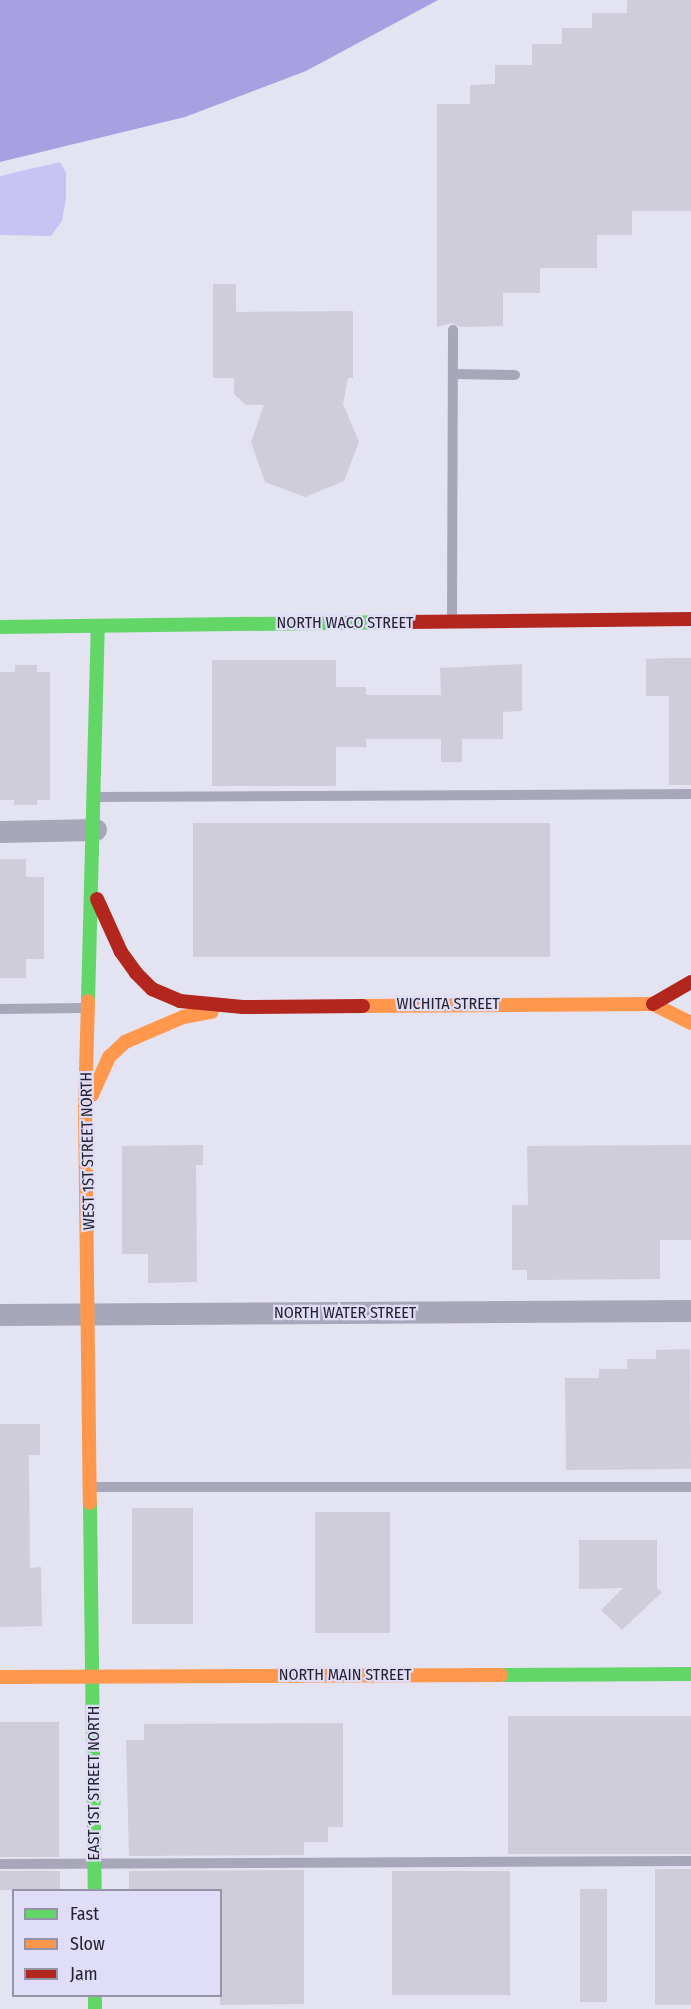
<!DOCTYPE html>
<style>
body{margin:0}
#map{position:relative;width:691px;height:2009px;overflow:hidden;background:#e4e3f2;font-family:"Fira Sans Condensed",sans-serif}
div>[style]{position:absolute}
.green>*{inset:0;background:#c7c3f3}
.water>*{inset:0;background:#a8a0e0}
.building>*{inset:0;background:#cecdd9;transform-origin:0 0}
.lane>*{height:10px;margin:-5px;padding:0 5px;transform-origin:5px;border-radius:5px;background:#a8a7b9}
.street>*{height:22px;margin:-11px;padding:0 11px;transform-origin:11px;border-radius:11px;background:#a8a7b9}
.fast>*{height:14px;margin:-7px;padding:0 7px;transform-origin:7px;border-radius:7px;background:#63d668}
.slow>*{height:14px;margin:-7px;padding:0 7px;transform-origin:7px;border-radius:7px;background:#ff974d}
.jam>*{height:14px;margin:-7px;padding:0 7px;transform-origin:7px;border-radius:7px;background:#b3261e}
span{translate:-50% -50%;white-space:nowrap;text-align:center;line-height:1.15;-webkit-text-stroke:4.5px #dfddf8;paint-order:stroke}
.street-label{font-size:16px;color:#25242e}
.legend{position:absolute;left:12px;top:1889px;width:210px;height:108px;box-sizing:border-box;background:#dfddf8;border:2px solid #9593a7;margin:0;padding:8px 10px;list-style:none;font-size:18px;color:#25242e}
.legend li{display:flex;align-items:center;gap:12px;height:30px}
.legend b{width:30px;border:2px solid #9593a7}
</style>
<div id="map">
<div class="green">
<i style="clip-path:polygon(60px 162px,66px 173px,66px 199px,62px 221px,51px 236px,0 235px,0 176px)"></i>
</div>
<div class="water">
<i style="clip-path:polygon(0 0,438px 0,306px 71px,185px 117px,0 162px)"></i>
</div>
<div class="building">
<i style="clip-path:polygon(627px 0,691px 0,691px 211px,632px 211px,632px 235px,597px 235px,597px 268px,540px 268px,540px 293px,503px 293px,503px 326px,460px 327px,452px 323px,437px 327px,437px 104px,470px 104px,470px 85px,495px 84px,495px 65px,532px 65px,532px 44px,562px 44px,562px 28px,592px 28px,592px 13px,627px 13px)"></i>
<i style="clip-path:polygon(213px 284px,236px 284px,236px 312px,353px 311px,353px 378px,348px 378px,343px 404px,359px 442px,344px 481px,305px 497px,265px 482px,251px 442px,264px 405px,246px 405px,234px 394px,234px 378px,213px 378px)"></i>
<i style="clip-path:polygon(669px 658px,691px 658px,691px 785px,669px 785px,669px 696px,646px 696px,646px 659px)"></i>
<i style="clip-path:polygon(212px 660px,336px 660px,336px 687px,366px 687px,366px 695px,441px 695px,440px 668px,522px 664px,522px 711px,503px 712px,503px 739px,462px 739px,462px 762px,441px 762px,441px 739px,366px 739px,366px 747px,336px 747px,336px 786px,212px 786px)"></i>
<i style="clip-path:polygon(15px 665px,37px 665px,37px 672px,50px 672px,50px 800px,37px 800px,37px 805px,14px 805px,14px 800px,0 800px,0 672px,15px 672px)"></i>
<i style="left:550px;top:823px;width:134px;height:357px;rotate:90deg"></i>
<i style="clip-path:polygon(0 859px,26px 859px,26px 877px,44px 877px,44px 959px,26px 959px,26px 978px,0 978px)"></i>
<i style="clip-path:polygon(203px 1145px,203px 1165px,196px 1165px,197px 1282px,148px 1283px,148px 1254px,122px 1254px,122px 1146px)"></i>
<i style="clip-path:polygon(691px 1145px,691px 1240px,660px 1240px,660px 1279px,527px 1280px,527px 1270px,512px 1270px,512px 1205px,528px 1205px,527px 1146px)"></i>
<i style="clip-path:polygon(690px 1349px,691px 1469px,566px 1470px,565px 1378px,599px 1378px,599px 1369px,627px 1369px,627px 1359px,656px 1359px,656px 1350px)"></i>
<i style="clip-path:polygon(0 1424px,40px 1424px,40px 1455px,29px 1455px,30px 1568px,41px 1567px,42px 1626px,0 1627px)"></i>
<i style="left:132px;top:1508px;width:61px;height:116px"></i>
<i style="left:315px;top:1512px;width:75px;height:121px"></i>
<i style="clip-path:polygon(579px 1540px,657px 1540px,657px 1588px,662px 1592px,622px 1630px,601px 1610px,623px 1588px,579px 1589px)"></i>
<i style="left:691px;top:1716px;width:138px;height:183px;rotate:90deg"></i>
<i style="left:0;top:1722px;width:59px;height:135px"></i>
<i style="clip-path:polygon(343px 1723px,343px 1827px,328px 1827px,328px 1842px,304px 1842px,304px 1855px,129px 1856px,126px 1740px,144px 1740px,144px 1724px)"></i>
<i style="left:655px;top:1869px;width:36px;height:136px"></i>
<i style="clip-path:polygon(304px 1870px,304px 2004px,220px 2005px,220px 1890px,129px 1890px,129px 1871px)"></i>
<i style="left:0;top:1871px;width:60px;height:19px"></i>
<i style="left:510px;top:1871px;width:124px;height:118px;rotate:90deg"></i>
<i style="left:580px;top:1889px;width:27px;height:113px"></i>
</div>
<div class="lane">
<i style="left:453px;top:374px;width:62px;rotate:0.9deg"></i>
<i style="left:452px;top:620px;width:290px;rotate:-89.8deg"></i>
<i style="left:96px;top:797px;width:595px;rotate:-0.29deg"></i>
<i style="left:0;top:1009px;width:84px;rotate:-0.7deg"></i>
<i style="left:92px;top:1487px;width:599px"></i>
<i style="left:0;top:1864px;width:691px;rotate:-0.25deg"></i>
</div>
<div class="street">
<i style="left:0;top:832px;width:96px;rotate:-1.2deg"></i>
<i style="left:0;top:1315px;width:691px;rotate:-0.33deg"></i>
</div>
<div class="fast">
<i style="left:0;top:627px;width:403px;rotate:-0.7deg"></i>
<i style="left:88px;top:1001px;width:375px;rotate:-88.5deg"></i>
<i style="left:90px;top:1503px;width:387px;rotate:89.3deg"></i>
<i style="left:501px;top:1675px;width:190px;rotate:-0.3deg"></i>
<i style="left:95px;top:1996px;width:13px;rotate:90deg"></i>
</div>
<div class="slow">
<i style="left:88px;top:1001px;width:109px;rotate:91.6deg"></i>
<i style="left:85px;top:1110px;width:393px;rotate:89.3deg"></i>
<i style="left:363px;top:1006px;width:290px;rotate:-0.4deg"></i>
<i style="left:653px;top:1004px;width:42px;rotate:26.6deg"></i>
<i style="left:92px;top:1095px;width:42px;rotate:-65.9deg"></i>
<i style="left:109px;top:1057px;width:22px;rotate:-43deg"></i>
<i style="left:125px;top:1042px;width:63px;rotate:-23.3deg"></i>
<i style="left:183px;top:1017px;width:29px;rotate:-10deg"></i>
<i style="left:0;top:1677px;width:501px;rotate:-0.23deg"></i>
</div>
<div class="jam">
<i style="left:403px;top:622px;width:288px;rotate:-0.6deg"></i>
<i style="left:97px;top:899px;width:58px;rotate:65.6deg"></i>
<i style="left:121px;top:952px;width:26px;rotate:54deg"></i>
<i style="left:136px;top:973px;width:23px;rotate:45deg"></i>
<i style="left:152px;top:989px;width:30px;rotate:23deg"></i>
<i style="left:180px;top:1001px;width:63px;rotate:5.4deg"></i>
<i style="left:243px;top:1007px;width:120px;rotate:-0.5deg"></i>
<i style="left:653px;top:1004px;width:44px;rotate:-30.1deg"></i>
</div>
<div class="street-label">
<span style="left:345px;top:623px">NORTH WACO STREET</span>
<span style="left:448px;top:1004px">WICHITA STREET</span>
<span style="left:88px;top:1151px;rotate:-91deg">WEST 1ST STREET NORTH</span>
<span style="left:345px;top:1313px">NORTH WATER STREET</span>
<span style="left:345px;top:1675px">NORTH MAIN STREET</span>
<span style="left:94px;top:1783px;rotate:-90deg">EAST 1ST STREET NORTH</span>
</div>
<ul class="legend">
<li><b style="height:8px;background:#63d668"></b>Fast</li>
<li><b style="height:8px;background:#ff974d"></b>Slow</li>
<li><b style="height:8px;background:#b3261e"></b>Jam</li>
</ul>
</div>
